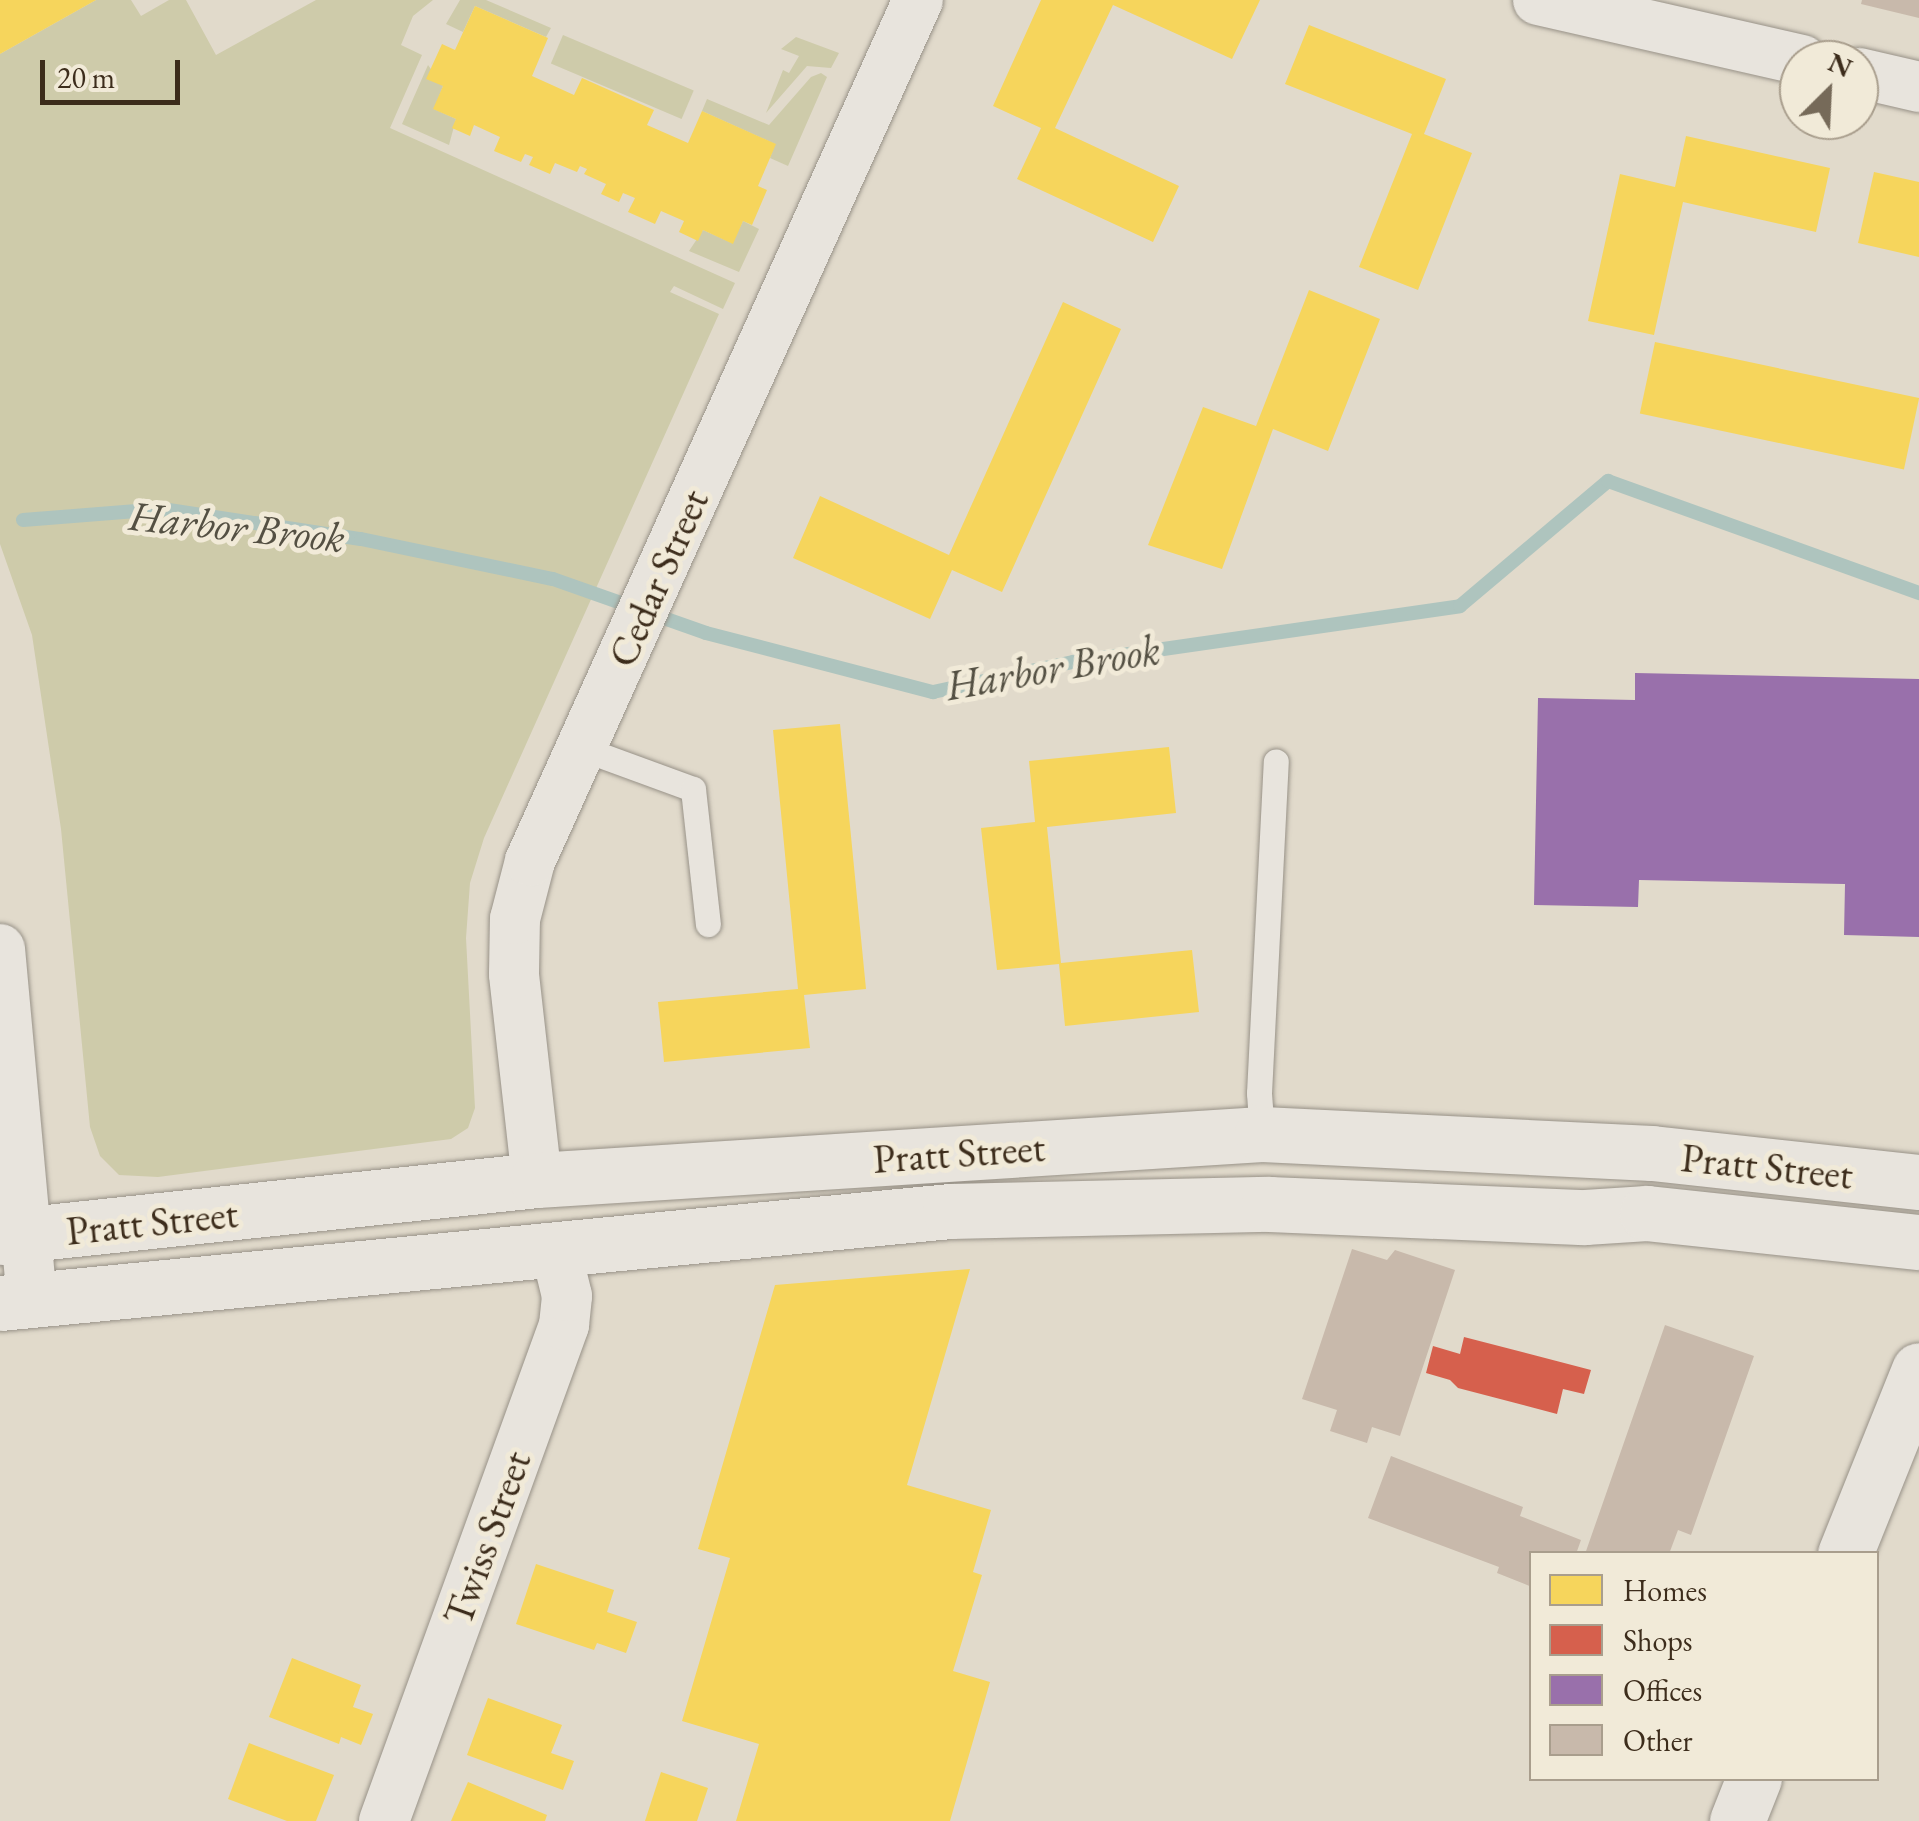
<!DOCTYPE html>
<style>
body{margin:0}
#map{position:relative;width:1919px;height:1821px;overflow:hidden;background:#e1dacb;font-family:"EB Garamond",serif}
div>[style]{position:absolute}
.green>*{inset:0;background:#cecbaa;transform-origin:0 0}
.homes>*{inset:0;background:#f6d55c;transform-origin:0 0}
.shops>*{inset:0;background:#d6604d}
.offices>*{inset:0;background:#9970ab}
.stream>*{height:14px;margin:-7px;padding:0 7px;transform-origin:7px;border-radius:7px;background:#aec4be}
.building>*{inset:0;background:#c8b9ab}
.roads{filter:drop-shadow(0 0 2px #989288) drop-shadow(0 0 2px #989288)}
.lane>*{height:25px;margin:-12.5px;padding:0 12.5px;transform-origin:12.5px;border-radius:12.5px;background:#e8e4dd}
.street>*{height:50px;margin:-25px;padding:0 25px;transform-origin:25px;border-radius:25px;background:#e8e4dd}
.secondary>*{height:55px;margin:-27.5px;padding:0 27.5px;transform-origin:27.5px;border-radius:27.5px;background:#e8e4dd}
span{translate:-50% -50%;white-space:nowrap;text-align:center;line-height:1.15;-webkit-text-stroke:10px #f1ead8;paint-order:stroke}
.street-label{font-size:40px;color:#3d2d1c}
.water-label{font-size:42px;color:#545043;font-style:italic}
.legend{position:absolute;left:1529px;top:1551px;width:350px;height:230px;box-sizing:border-box;background:#f1ead8;border:2px solid #a99e8d;margin:0;padding:12px 18px;list-style:none;font-size:30px;color:#3d2d1c}
.legend li{display:flex;align-items:center;gap:20px;height:50px}
.legend b{width:50px;border:2px solid #a99e8d}
.north{position:absolute;left:1779px;top:40px;width:100px;height:100px;box-sizing:border-box;background:#f1ead8;border:2px solid #a99e8d;border-radius:50%;rotate:24deg;font-size:28px;font-weight:700;line-height:40px;text-align:center;color:#3d2d1c}
.north::after{content:'';display:block;margin:auto;width:35px;height:45px;background:#766a59;clip-path:polygon(50% 0,100% 100%,50% 72%,0 100%)}
.scale{position:absolute;left:40px;top:60px;width:140px;height:45px;box-sizing:border-box;border:5px solid #3d2d1c;border-top:0;padding-left:12px;font-size:30px;line-height:35px;white-space:nowrap;color:#3d2d1c;-webkit-text-stroke:8px #f1ead8;paint-order:stroke}
</style>
<div id="map">
<div class="green">
<i style="clip-path:polygon(96px 0,131px 0,141px 16px,169px 0,186px 0,216px 55px,316px 0,433px 0,413px 16px,401px 45px,422px 55px,390px 128px,735px 283px,723px 309px,674px 286px,670px 292px,719px 314px,484px 838px,470px 883px,466px 938px,475px 1108px,468px 1128px,451px 1139px,158px 1177px,119px 1175px,100px 1156px,90px 1127px,61px 829px,32px 635px,0 544px,0 54px)"></i>
<i style="clip-path:polygon(460px 0,486px 0,551px 28px,546px 37px,475px 6px,463px 32px,446px 24px)"></i>
<i style="left:563px;top:35px;width:142px;height:31px;rotate:23deg"></i>
<i style="clip-path:polygon(796px 37px,839px 53px,831px 68px,807px 66px,766px 113px,783px 70px,789px 73px,799px 56px,781px 49px)"></i>
<i style="clip-path:polygon(428px 65px,443px 86px,434px 109px,456px 119px,449px 145px,402px 124px)"></i>
<i style="clip-path:polygon(821px 73px,827px 77px,788px 166px,770px 158px,775px 144px,702px 111px,707px 99px,769px 125px,811px 77px)"></i>
<i style="clip-path:polygon(743px 221px,759px 229px,739px 272px,689px 251px,703px 230px,732px 243px)"></i>
</div>
<div class="homes">
<i style="clip-path:polygon(0 0,96px 0,0 54px)"></i>
<i style="clip-path:polygon(1041px 0,1260px 0,1232px 59px,1113px 5px,1055px 128px,1179px 186px,1153px 242px,1017px 179px,1041px 128px,993px 106px)"></i>
<i style="clip-path:polygon(475px 6px,548px 38px,532px 76px,574px 95px,582px 78px,654px 110px,647px 125px,688px 143px,702px 111px,776px 144px,758px 186px,767px 190px,752px 225px,743px 221px,733px 244px,703px 230px,698px 241px,679px 232px,684px 221px,661px 211px,655px 224px,628px 212px,635px 198px,623px 193px,619px 202px,601px 194px,606px 184px,584px 174px,587px 169px,580px 166px,577px 172px,555px 163px,550px 174px,529px 165px,533px 157px,525px 154px,521px 162px,494px 151px,500px 137px,474px 125px,470px 136px,452px 128px,456px 119px,433px 109px,443px 86px,426px 79px,442px 44px,455px 50px)"></i>
<i style="clip-path:polygon(1309px 25px,1446px 79px,1424px 134px,1472px 153px,1418px 290px,1359px 267px,1412px 134px,1285px 84px)"></i>
<i style="clip-path:polygon(1686px 136px,1830px 168px,1816px 232px,1683px 202px,1654px 335px,1588px 321px,1620px 174px,1675px 187px)"></i>
<i style="clip-path:polygon(1874px 172px,1919px 182px,1919px 257px,1858px 243px)"></i>
<i style="clip-path:polygon(1309px 290px,1380px 319px,1328px 451px,1273px 429px,1222px 569px,1148px 545px,1203px 407px,1256px 426px)"></i>
<i style="clip-path:polygon(1063px 302px,1121px 329px,1002px 592px,952px 570px,930px 619px,793px 558px,820px 496px,949px 555px)"></i>
<i style="left:1655px;top:342px;width:270px;height:73px;rotate:12deg"></i>
<i style="clip-path:polygon(840px 724px,866px 989px,804px 995px,810px 1048px,664px 1062px,658px 1002px,798px 989px,773px 730px)"></i>
<i style="clip-path:polygon(1169px 747px,1176px 813px,1047px 827px,1061px 963px,1192px 950px,1199px 1012px,1065px 1026px,1059px 964px,997px 970px,981px 828px,1035px 822px,1029px 761px)"></i>
<i style="clip-path:polygon(970px 1269px,907px 1485px,991px 1510px,973px 1572px,982px 1575px,953px 1671px,990px 1682px,950px 1821px,736px 1821px,759px 1744px,682px 1721px,730px 1558px,698px 1549px,775px 1285px)"></i>
<i style="clip-path:polygon(536px 1564px,614px 1590px,607px 1612px,637px 1622px,626px 1653px,597px 1643px,594px 1650px,516px 1624px)"></i>
<i style="clip-path:polygon(292px 1658px,361px 1685px,353px 1707px,373px 1714px,361px 1745px,341px 1737px,339px 1744px,269px 1717px)"></i>
<i style="clip-path:polygon(488px 1698px,562px 1725px,551px 1753px,574px 1761px,563px 1790px,467px 1755px)"></i>
<i style="clip-path:polygon(249px 1743px,334px 1775px,316px 1821px,287px 1821px,228px 1799px)"></i>
<i style="clip-path:polygon(661px 1772px,708px 1788px,697px 1821px,645px 1821px)"></i>
<i style="clip-path:polygon(468px 1782px,547px 1815px,545px 1821px,451px 1821px)"></i>
</div>
<div class="shops">
<i style="clip-path:polygon(1464px 1337px,1591px 1370px,1584px 1394px,1563px 1389px,1557px 1414px,1458px 1388px,1450px 1380px,1426px 1373px,1433px 1346px,1460px 1354px)"></i>
</div>
<div class="offices">
<i style="clip-path:polygon(1635px 673px,1919px 679px,1919px 937px,1844px 935px,1845px 884px,1639px 880px,1638px 907px,1534px 905px,1538px 698px,1635px 700px)"></i>
</div>
<div class="stream">
<i style="left:23px;top:520px;width:139px;rotate:-4.5deg"></i>
<i style="left:162px;top:509px;width:201px;rotate:8.6deg"></i>
<i style="left:361px;top:539px;width:196px;rotate:11.8deg"></i>
<i style="left:553px;top:579px;width:162px;rotate:19.4deg"></i>
<i style="left:706px;top:633px;width:235px;rotate:14.6deg"></i>
<i style="left:933px;top:692px;width:143px;rotate:-12.1deg"></i>
<i style="left:1073px;top:662px;width:391px;rotate:-8.2deg"></i>
<i style="left:1460px;top:606px;width:194px;rotate:-40.2deg"></i>
<i style="left:1608px;top:481px;width:331px;rotate:19.8deg"></i>
</div>
<div class="building">
<i style="clip-path:polygon(1862px 0,1919px 0,1919px 18px,1861px 4px)"></i>
<i style="clip-path:polygon(1352px 1249px,1387px 1260px,1395px 1250px,1455px 1270px,1400px 1436px,1372px 1427px,1367px 1443px,1330px 1431px,1337px 1410px,1302px 1399px)"></i>
<i style="clip-path:polygon(1665px 1325px,1754px 1356px,1691px 1535px,1678px 1530px,1669px 1554px,1585px 1554px)"></i>
<i style="clip-path:polygon(1391px 1456px,1523px 1507px,1520px 1516px,1581px 1540px,1576px 1554px,1532px 1554px,1532px 1587px,1497px 1573px,1499px 1567px,1368px 1518px)"></i>
</div>
<div class="roads">
<div class="lane">
<i style="left:581px;top:748px;width:119px;rotate:20.1deg"></i>
<i style="left:693px;top:789px;width:136px;rotate:83.7deg"></i>
<i style="left:1262px;top:1134px;width:41px;rotate:-94.2deg"></i>
<i style="left:1259px;top:1093px;width:332px;rotate:-87.1deg"></i>
</div>
<div class="street">
<i style="left:1538px;top:0;width:271px;rotate:12.8deg"></i>
<i style="left:1859px;top:73px;width:62px;rotate:13.1deg"></i>
<i style="left:0;top:949px;width:352px;rotate:84.8deg"></i>
<i style="left:537px;top:1180px;width:207px;rotate:-96.4deg"></i>
<i style="left:514px;top:974px;width:55px;rotate:-89deg"></i>
<i style="left:515px;top:919px;width:60px;rotate:-75.5deg"></i>
<i style="left:530px;top:861px;width:944px;rotate:-65.74deg"></i>
<i style="left:384px;top:1821px;width:528px;rotate:-70.05deg"></i>
<i style="left:564px;top:1325px;width:29px;rotate:-84deg"></i>
<i style="left:567px;top:1296px;width:46px;rotate:-103.7deg"></i>
</div>
<div class="secondary">
<i style="left:0;top:1237px;width:540px;rotate:-6.06deg"></i>
<i style="left:537px;top:1180px;width:726px;rotate:-3.63deg"></i>
<i style="left:1262px;top:1134px;width:390px;rotate:2.8deg"></i>
<i style="left:1652px;top:1153px;width:269px;rotate:6.2deg"></i>
<i style="left:0;top:1303px;width:954px;rotate:-5.53deg"></i>
<i style="left:950px;top:1211px;width:319px;rotate:-1.3deg"></i>
<i style="left:1269px;top:1204px;width:316px;rotate:2.4deg"></i>
<i style="left:1585px;top:1217px;width:62px;rotate:-3.7deg"></i>
<i style="left:1647px;top:1213px;width:274px;rotate:6.1deg"></i>
<i style="left:1845px;top:1554px;width:198px;rotate:-68.1deg"></i>
<i style="left:1737px;top:1821px;width:46px;rotate:-68.4deg"></i>
</div>
</div>
<div class="street-label">
<span style="left:658px;top:578px;rotate:-66deg">Cedar Street</span>
<span style="left:959px;top:1153px;rotate:-4deg">Pratt Street</span>
<span style="left:1767px;top:1166px;rotate:6deg">Pratt Street</span>
<span style="left:152px;top:1222px;rotate:-6deg">Pratt Street</span>
<span style="left:487px;top:1538px;rotate:-70deg">Twiss Street</span>
</div>
<div class="water-label">
<span style="left:237px;top:527px;rotate:6deg">Harbor Brook</span>
<span style="left:1053px;top:668px;rotate:-10deg">Harbor Brook</span>
</div>
<ul class="legend">
<li><b style="height:28px;background:#f6d55c"></b>Homes</li>
<li><b style="height:28px;background:#d6604d"></b>Shops</li>
<li><b style="height:28px;background:#9970ab"></b>Offices</li>
<li><b style="height:28px;background:#c8b9ab"></b>Other</li>
</ul>
<div class="north">N</div>
<div class="scale">20 m</div>
</div>
